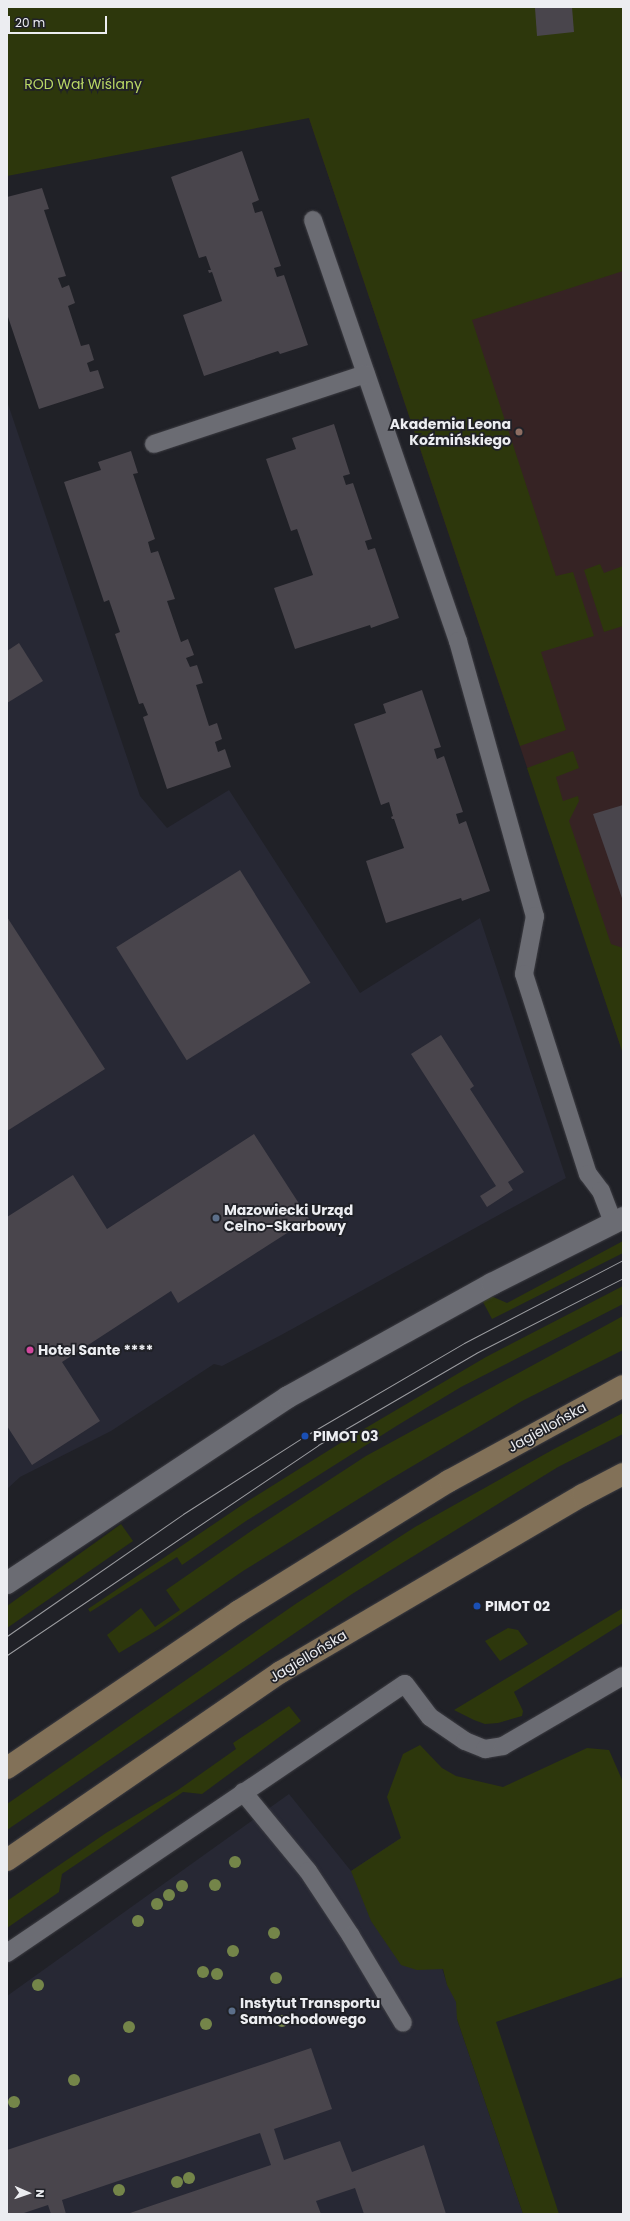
<!DOCTYPE html>
<meta charset="utf-8">
<style>
body{margin:0}
#map{position:relative;width:630px;height:2221px;overflow:hidden;background:#202127;font-family:Poppins,sans-serif}
div>[style]{position:absolute}
.built>*{inset:0;background:#272834}
.education>*{inset:0;background:#362324}
.green>*{inset:0;background:#2d370c}
.building>*{inset:0;background:#49454c;transform-origin:0 0}
.roads{filter:drop-shadow(0 0 1px #3c3c42) drop-shadow(0 0 1px #3c3c42)}
.service>*{height:18px;margin:-9px;padding:0 9px;transform-origin:9px;border-radius:9px;background:#6b6c73}
.minor>*{height:22px;margin:-11px;padding:0 11px;transform-origin:11px;border-radius:11px;background:#6b6c73}
.secondary>*{height:22px;margin:-11px;padding:0 11px;transform-origin:11px;border-radius:11px;background:#827158}
.tram>*{height:1px;margin:-0.5px;padding:0 0.5px;transform-origin:0.5px;border-radius:0.5px;background:#9b9ca0}
.trees>*{width:12px;height:12px;margin:-6px;border-radius:50%;background:#748549}
.dots>*{width:11px;height:11px;translate:-50% -50%;box-sizing:border-box;border:2px solid #202127;border-radius:50%}
span{translate:-50% -50%;white-space:nowrap;text-align:center;line-height:1.15;-webkit-text-stroke:3.5px #202127;paint-order:stroke}
.park-label{font-size:14px;color:#b8d664}
.poi-label{font-size:14px;color:#ecedf1;font-weight:700}
.right{translate:-100% -50%;text-align:right}
.left{translate:0 -50%;text-align:left}
.street-label{font-size:14px;color:#ecedf1}
.frame{position:absolute;inset:0;border:8px solid #ecedf1;pointer-events:none}
.north{position:absolute;left:8px;top:2173px;width:40px;height:40px;-webkit-text-stroke:3px #202127;paint-order:stroke;rotate:92deg;font-size:11px;font-weight:700;line-height:16px;text-align:center;color:#ecedf1}
.north::after{content:'';display:block;margin:auto;width:14px;height:18px;background:#ecedf1;clip-path:polygon(50% 0,100% 100%,50% 72%,0 100%)}
.scale{position:absolute;left:8px;top:16px;width:99px;height:18px;box-sizing:border-box;border:2px solid #ecedf1;border-top:0;padding-left:5px;font-size:12px;line-height:14px;white-space:nowrap;color:#ecedf1;-webkit-text-stroke:3px #202127;paint-order:stroke}
</style>
<div id="map">
<div class="built">
<i style="clip-path:polygon(7px 401px,140px 796px,167px 828px,229px 790px,360px 993px,480px 918px,566px 1178px,283px 1334px,222px 1366px,214px 1364px,111px 1431px,20px 1477px,7px 1489px)"></i>
<i style="clip-path:polygon(289px 1794px,351px 1871px,401px 1838px,447px 1984px,457px 2002px,457px 2019px,523px 2214px,7px 2214px,7px 1996px)"></i>
</div>
<div class="education">
<i style="clip-path:polygon(623px 41px,623px 1053px,309px 118px)"></i>
</div>
<div class="green">
<i style="clip-path:polygon(7px 7px,623px 7px,623px 271px,472px 320px,556px 576px,573px 572px,594px 636px,541px 652px,566px 730px,520px 746px,309px 118px,7px 176px)"></i>
<i style="clip-path:polygon(600px 564px,604px 573px,623px 566px,623px 626px,604px 632px,584px 570px)"></i>
<i style="clip-path:polygon(573px 751px,579px 768px,556px 777px,563px 801px,578px 796px,579px 801px,569px 821px,611px 944px,623px 948px,623px 1054px,527px 768px)"></i>
<i style="clip-path:polygon(623px 1241px,623px 1253px,492px 1319px,482px 1300px,491px 1296px,507px 1303px)"></i>
<i style="clip-path:polygon(623px 1286px,623px 1304px,461px 1387px,398px 1425px,246px 1521px,182px 1565px,177px 1557px,90px 1612px,88px 1609px,248px 1501px,342px 1442px,486px 1357px)"></i>
<i style="clip-path:polygon(623px 1316px,623px 1350px,522px 1401px,384px 1483px,243px 1571px,159px 1629px,119px 1653px,107px 1635px,141px 1608px,155px 1627px,180px 1610px,166px 1590px,254px 1529px,366px 1456px)"></i>
<i style="clip-path:polygon(623px 1413px,623px 1434px,558px 1467px,352px 1594px,7px 1830px,7px 1804px,297px 1603px,415px 1527px,554px 1449px)"></i>
<i style="clip-path:polygon(121px 1524px,133px 1541px,7px 1628px,7px 1606px)"></i>
<i style="clip-path:polygon(623px 1608px,623px 1623px,514px 1692px,523px 1711px,522px 1716px,498px 1723px,485px 1724px,474px 1720px,454px 1710px)"></i>
<i style="clip-path:polygon(508px 1628px,518px 1630px,528px 1644px,500px 1661px,485px 1641px)"></i>
<i style="clip-path:polygon(289px 1706px,301px 1721px,202px 1794px,183px 1792px,62px 1874px,59px 1892px,7px 1928px,7px 1901px,106px 1833px,178px 1790px,236px 1749px,233px 1743px)"></i>
<i style="clip-path:polygon(420px 1745px,442px 1768px,456px 1776px,503px 1787px,587px 1748px,609px 1750px,623px 1782px,623px 1977px,496px 2022px,559px 2214px,523px 2214px,457px 2019px,456px 2002px,447px 1985px,443px 1969px,417px 1970px,401px 1965px,371px 1921px,351px 1871px,401px 1838px,387px 1797px,403px 1754px)"></i>
</div>
<div class="building">
<i style="clip-path:polygon(544px 7px,572px 7px,574px 32px,537px 36px,535px 8px)"></i>
<i style="clip-path:polygon(242px 151px,259px 200px,252px 203px,255px 213px,262px 211px,281px 266px,274px 268px,277px 277px,284px 275px,308px 345px,280px 354px,278px 351px,204px 376px,183px 315px,222px 301px,212px 272px,209px 273px,208px 270px,211px 270px,206px 256px,199px 258px,171px 177px)"></i>
<i style="clip-path:polygon(42px 188px,49px 209px,44px 210px,66px 276px,58px 278px,62px 288px,69px 285px,75px 303px,68px 306px,81px 346px,89px 344px,94px 360px,87px 363px,90px 372px,98px 370px,104px 388px,39px 409px,7px 314px,7px 197px)"></i>
<i style="clip-path:polygon(334px 424px,350px 474px,343px 476px,346px 485px,353px 483px,372px 539px,365px 541px,368px 550px,375px 548px,399px 618px,371px 628px,370px 625px,295px 649px,274px 588px,313px 575px,297px 529px,291px 531px,266px 459px,296px 449px,292px 438px)"></i>
<i style="clip-path:polygon(131px 451px,138px 473px,133px 474px,155px 539px,148px 542px,151px 553px,158px 551px,175px 599px,167px 601px,181px 642px,188px 639px,194px 655px,186px 658px,190px 667px,197px 665px,203px 683px,196px 685px,209px 726px,217px 723px,222px 739px,215px 742px,218px 752px,225px 749px,231px 767px,167px 789px,143px 717px,148px 715px,143px 703px,139px 704px,115px 634px,120px 632px,109px 600px,104px 602px,64px 482px,101px 470px,98px 462px)"></i>
<i style="clip-path:polygon(19px 643px,43px 681px,7px 703px,7px 651px)"></i>
<i style="clip-path:polygon(422px 690px,441px 747px,434px 749px,437px 759px,444px 756px,463px 812px,456px 814px,459px 824px,466px 821px,490px 891px,462px 901px,461px 898px,386px 923px,366px 861px,404px 848px,394px 819px,392px 819px,391px 817px,393px 816px,389px 802px,381px 805px,354px 724px,386px 713px,383px 704px)"></i>
<i style="clip-path:polygon(623px 805px,623px 901px,593px 814px)"></i>
<i style="left:240px;top:870px;width:133px;height:146px;rotate:58deg"></i>
<i style="clip-path:polygon(7px 917px,105px 1069px,7px 1131px)"></i>
<i style="clip-path:polygon(441px 1035px,474px 1086px,470px 1089px,524px 1172px,508px 1182px,513px 1190px,487px 1207px,480px 1196px,496px 1186px,411px 1054px)"></i>
<i style="clip-path:polygon(254px 1134px,309px 1219px,178px 1303px,171px 1291px,62px 1362px,100px 1421px,32px 1465px,7px 1426px,7px 1217px,73px 1175px,107px 1229px)"></i>
<i style="clip-path:polygon(311px 2048px,332px 2109px,274px 2129px,284px 2160px,340px 2141px,352px 2172px,424px 2145px,446px 2214px,364px 2214px,355px 2188px,316px 2201px,321px 2214px,127px 2214px,271px 2165px,260px 2133px,62px 2200px,66px 2214px,51px 2214px,48px 2205px,21px 2214px,7px 2214px,7px 2150px)"></i>
</div>
<div class="roads">
<div class="service">
<i style="left:313px;top:220px;width:445px;rotate:71deg"></i>
<i style="left:458px;top:641px;width:286px;rotate:74.4deg"></i>
<i style="left:535px;top:916px;width:59px;rotate:100.7deg"></i>
<i style="left:524px;top:974px;width:210px;rotate:72.3deg"></i>
<i style="left:588px;top:1174px;width:21px;rotate:53deg"></i>
<i style="left:601px;top:1191px;width:34px;rotate:69deg"></i>
<i style="left:154px;top:444px;width:223px;rotate:-18.3deg"></i>
<i style="left:243px;top:1792px;width:102px;rotate:50.6deg"></i>
<i style="left:308px;top:1871px;width:78px;rotate:56.5deg"></i>
<i style="left:351px;top:1936px;width:101px;rotate:59.1deg"></i>
<i style="left:7px;top:1953px;width:480px;rotate:-34.1deg"></i>
<i style="left:405px;top:1684px;width:41px;rotate:52.9deg"></i>
<i style="left:430px;top:1717px;width:42px;rotate:34.4deg"></i>
<i style="left:465px;top:1741px;width:22px;rotate:22deg"></i>
<i style="left:485px;top:1749px;width:18px;rotate:-9deg"></i>
<i style="left:503px;top:1746px;width:139px;rotate:-30.3deg"></i>
</div>
<div class="minor">
<i style="left:7px;top:1583px;width:337px;rotate:-33.5deg"></i>
<i style="left:288px;top:1397px;width:233px;rotate:-29deg"></i>
<i style="left:492px;top:1284px;width:147px;rotate:-26.7deg"></i>
</div>
<div class="secondary">
<i style="left:7px;top:1768px;width:280px;rotate:-34.1deg"></i>
<i style="left:239px;top:1611px;width:247px;rotate:-31.8deg"></i>
<i style="left:449px;top:1481px;width:198px;rotate:-28.6deg"></i>
<i style="left:7px;top:1860px;width:332px;rotate:-34.5deg"></i>
<i style="left:281px;top:1672px;width:350px;rotate:-30.4deg"></i>
<i style="left:583px;top:1495px;width:45px;rotate:-27.7deg"></i>
</div>
</div>
<div class="tram">
<i style="left:7px;top:1636px;width:214px;rotate:-34.7deg"></i>
<i style="left:183px;top:1514px;width:145px;rotate:-32.6deg"></i>
<i style="left:305px;top:1436px;width:184px;rotate:-30.3deg"></i>
<i style="left:464px;top:1343px;width:179px;rotate:-27.6deg"></i>
<i style="left:7px;top:1655px;width:375px;rotate:-34deg"></i>
<i style="left:318px;top:1445px;width:183px;rotate:-30.2deg"></i>
<i style="left:476px;top:1353px;width:165px;rotate:-27deg"></i>
</div>
<div class="trees">
<i style="left:235px;top:1862px"></i>
<i style="left:215px;top:1885px"></i>
<i style="left:182px;top:1886px"></i>
<i style="left:169px;top:1895px"></i>
<i style="left:157px;top:1904px"></i>
<i style="left:138px;top:1921px"></i>
<i style="left:274px;top:1933px"></i>
<i style="left:233px;top:1951px"></i>
<i style="left:203px;top:1972px"></i>
<i style="left:217px;top:1974px"></i>
<i style="left:276px;top:1978px"></i>
<i style="left:38px;top:1985px"></i>
<i style="left:282px;top:2021px"></i>
<i style="left:206px;top:2024px"></i>
<i style="left:129px;top:2027px"></i>
<i style="left:74px;top:2080px"></i>
<i style="left:14px;top:2102px"></i>
<i style="left:189px;top:2178px"></i>
<i style="left:177px;top:2182px"></i>
<i style="left:119px;top:2190px"></i>
</div>
<div class="dots">
<i style="left:519px;top:432px;background:#8d6e63"></i>
<i style="left:216px;top:1218px;background:#5c6f8a"></i>
<i style="left:30px;top:1350px;background:#d1479c"></i>
<i style="left:305px;top:1436px;background:#1a4fb4"></i>
<i style="left:477px;top:1606px;background:#1a4fb4"></i>
<i style="left:232px;top:2011px;background:#5c6f8a"></i>
</div>
<div class="park-label">
<span style="left:83px;top:84px">ROD Wał Wiślany</span>
</div>
<div class="poi-label">
<span class="right" style="left:511px;top:432px">Akademia Leona<br>Koźmińskiego</span>
<span class="left" style="left:224px;top:1218px">Mazowiecki Urząd<br>Celno-Skarbowy</span>
<span class="left" style="left:38px;top:1350px">Hotel Sante ****</span>
<span class="left" style="left:313px;top:1436px">PIMOT 03</span>
<span class="left" style="left:485px;top:1606px">PIMOT 02</span>
<span class="left" style="left:240px;top:2011px">Instytut Transportu<br>Samochodowego</span>
</div>
<div class="street-label">
<span style="left:547px;top:1427px;rotate:-29deg">Jagiellońska</span>
<span style="left:308px;top:1656px;rotate:-31deg">Jagiellońska</span>
</div>
<div class="frame"></div>
<div class="north">N</div>
<div class="scale">20 m</div>
</div>
